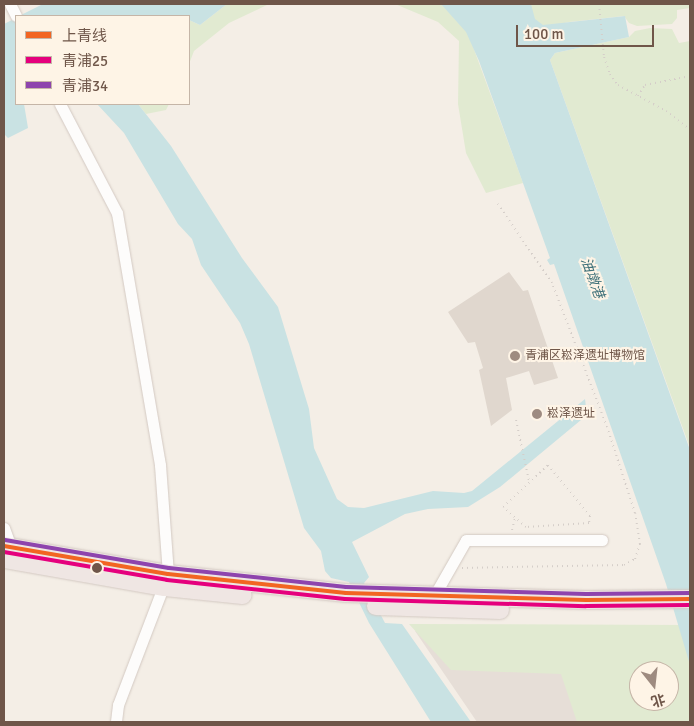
<!DOCTYPE html>
<meta charset="utf-8">
<style>
body{margin:0}
#map{position:relative;width:694px;height:726px;overflow:hidden;background:#f4eee6;font-family:Signika,"Noto Sans SC",sans-serif}
div>[style]{position:absolute}
.industrial>*{inset:0;background:#e6ded7}
.green>*{inset:0;background:#e1ead1}
.water>*{inset:0;background:#c9e2e3}
.building>*{inset:0;background:#e0d7ce}
.path>*{height:2px;margin-top:-1px;transform-origin:0;background:repeating-linear-gradient(90deg,#d5cec9 0 1px,transparent 0 5px)}
.roads{filter:drop-shadow(0 0 1px #d3c9c2) drop-shadow(0 0 1px #d3c9c2)}
.minor>*{height:11px;margin:-5.5px;padding:0 5.5px;transform-origin:5.5px;border-radius:5.5px;background:#fdfcfb}
.highway>*{height:18px;margin:-9px;padding:0 9px;transform-origin:9px;border-radius:9px;background:#efe6e3}
.bus-1>*{height:4px;margin:-2px;padding:0 2px;transform-origin:2px;border-radius:2px;background:#f26522}
.bus-2>*{height:4px;margin:-2px;padding:0 2px;transform-origin:2px;border-radius:2px;background:#e5007d}
.bus-3>*{height:4px;margin:-2px;padding:0 2px;transform-origin:2px;border-radius:2px;background:#8e44ad}
.dots>*{width:14px;height:14px;translate:-50% -50%;box-sizing:border-box;border:2px solid #fef4e6;border-radius:50%}
span{translate:-50% -50%;white-space:nowrap;text-align:center;line-height:1.15;-webkit-text-stroke:4px #fef4e6;paint-order:stroke}
.poi-label{font-size:12px;color:#6f5649}
.left{translate:0 -50%;text-align:left}
.water-label{font-size:14px;color:#42737b;font-style:italic}
.frame{position:absolute;inset:0;border:5px solid #6f5649;pointer-events:none}
.legend{position:absolute;left:15px;top:15px;width:175px;height:90px;box-sizing:border-box;background:#fef4e6;border:1px solid #c5b5a7;margin:0;padding:6px 9px;list-style:none;font-size:15px;color:#6f5649}
.legend li{display:flex;align-items:center;gap:10px;height:25px}
.legend b{width:25px;border:1px solid #c5b5a7}
.north{position:absolute;left:629px;top:661px;width:50px;height:50px;box-sizing:border-box;background:#fef4e6;border:1px solid #c5b5a7;border-radius:50%;rotate:164deg;font-size:14px;font-weight:700;line-height:20px;text-align:center;color:#6f5649}
.north::after{content:'';display:block;margin:auto;width:18px;height:22px;background:#9e8b80;clip-path:polygon(50% 0,100% 100%,50% 72%,0 100%)}
.scale{position:absolute;left:516px;top:25px;width:138px;height:22px;box-sizing:border-box;border:2px solid #6f5649;border-top:0;padding-left:6px;font-size:15px;line-height:18px;white-space:nowrap;color:#6f5649;-webkit-text-stroke:4px #fef4e6;paint-order:stroke}
</style>
<div id="map">
<div class="industrial">
<i style="clip-path:polygon(evenodd,415px 631px,510px 637px,680px 639px,690px 722px,477px 722px,415px 631px,639px 671px,669px 671px,669px 701px,639px 701px,639px 671px)"></i>
</div>
<div class="green">
<i style="clip-path:polygon(227px 4px,269px 4px,229px 23px,194px 51px,189px 64px,189px 20px,200px 25px)"></i>
<i style="clip-path:polygon(395px 4px,690px 4px,690px 8px,677px 10px,677px 18px,672px 24px,637px 26px,629px 23px,624px 16px,569px 22px,472px 44px,523px 183px,486px 193px,466px 153px,458px 104px,459px 41px,438px 22px)"></i>
<i style="clip-path:polygon(650px 28px,672px 29px,679px 43px,690px 41px,690px 448px,550px 60px,555px 53px,629px 37px,635px 31px)"></i>
<i style="clip-path:polygon(138px 104px,169px 104px,166px 110px,146px 114px)"></i>
<i style="clip-path:polygon(evenodd,409px 624px,690px 625px,690px 722px,577px 722px,561px 674px,451px 670px,409px 624px,639px 671px,669px 671px,669px 701px,639px 701px,639px 671px)"></i>
</div>
<div class="water">
<i style="clip-path:polygon(43px 4px,227px 4px,200px 25px,189px 20px,189px 16px,177px 15px,19px 16px)"></i>
<i style="clip-path:polygon(441px 4px,531px 4px,535px 19px,543px 25px,625px 16px,629px 37px,555px 53px,550px 60px,690px 450px,690px 665px,666px 584px,554px 264px,550px 265px,547px 260px,550px 258px,479px 61px,466px 32px)"></i>
<i style="clip-path:polygon(16px 18px,16px 104px,24px 104px,28px 128px,8px 138px,4px 134px,4px 24px)"></i>
<i style="clip-path:polygon(97px 104px,138px 104px,171px 146px,242px 258px,278px 307px,309px 409px,314px 448px,337px 499px,348px 507px,364px 508px,433px 491px,464px 493px,472px 491px,585px 399px,587px 415px,500px 487px,468px 507px,428px 509px,405px 514px,352px 542px,369px 577px,364px 583px,385px 623px,402px 624px,471px 722px,431px 722px,369px 623px,349px 582px,331px 578px,325px 571px,321px 551px,304px 528px,249px 344px,240px 323px,201px 265px,192px 239px,178px 224px,124px 133px)"></i>
</div>
<div class="building">
<i style="clip-path:polygon(509px 272px,523px 291px,528px 290px,558px 378px,534px 385px,529px 371px,506px 378px,512px 410px,491px 426px,479px 370px,483px 368px,475px 342px,468px 343px,448px 312px)"></i>
</div>
<div class="path">
<i style="left:599px;top:4px;width:53px;rotate:84.6deg"></i>
<i style="left:604px;top:57px;width:18px;rotate:71deg"></i>
<i style="left:610px;top:74px;width:14px;rotate:54deg"></i>
<i style="left:618px;top:85px;width:55px;rotate:28.4deg"></i>
<i style="left:666px;top:111px;width:31px;rotate:38deg"></i>
<i style="left:638px;top:96px;width:13px;rotate:-58deg"></i>
<i style="left:645px;top:85px;width:46px;rotate:-11.3deg"></i>
<i style="left:516px;top:420px;width:62px;rotate:78deg"></i>
<i style="left:548px;top:465px;width:66px;rotate:50.5deg"></i>
<i style="left:590px;top:516px;width:7px;rotate:98deg"></i>
<i style="left:589px;top:523px;width:63px;rotate:176.4deg"></i>
<i style="left:526px;top:527px;width:30px;rotate:-139deg"></i>
<i style="left:503px;top:507px;width:62px;rotate:-43deg"></i>
<i style="left:512px;top:530px;width:12px;rotate:-76deg"></i>
<i style="left:462px;top:568px;width:162px;rotate:-1.1deg"></i>
<i style="left:624px;top:565px;width:13px;rotate:-29deg"></i>
<i style="left:635px;top:559px;width:16px;rotate:-72deg"></i>
<i style="left:640px;top:544px;width:31px;rotate:-99deg"></i>
<i style="left:635px;top:513px;width:90px;rotate:-108deg"></i>
<i style="left:607px;top:427px;width:154px;rotate:-110.9deg"></i>
<i style="left:552px;top:283px;width:96px;rotate:-124.4deg"></i>
</div>
<div class="roads">
<div class="minor">
<i style="left:10px;top:4px;width:13px;rotate:63deg"></i>
<i style="left:60px;top:104px;width:123px;rotate:62.4deg"></i>
<i style="left:117px;top:213px;width:256px;rotate:80.3deg"></i>
<i style="left:160px;top:465px;width:109px;rotate:85.8deg"></i>
<i style="left:168px;top:574px;width:140px;rotate:110.9deg"></i>
<i style="left:118px;top:705px;width:17px;rotate:97deg"></i>
<i style="left:4px;top:528px;width:20px;rotate:70deg"></i>
<i style="left:434px;top:596px;width:64px;rotate:-60.3deg"></i>
<i style="left:466px;top:540px;width:136px"></i>
</div>
<div class="highway">
<i style="left:4px;top:546px;width:166px;rotate:9.7deg"></i>
<i style="left:168px;top:574px;width:179px;rotate:6.1deg"></i>
<i style="left:346px;top:593px;width:240px;rotate:1.7deg"></i>
<i style="left:586px;top:600px;width:104px;rotate:-0.6deg"></i>
<i style="left:4px;top:559px;width:163px;rotate:9.9deg"></i>
<i style="left:165px;top:587px;width:78px;rotate:5.9deg"></i>
<i style="left:376px;top:606px;width:124px;rotate:1.8deg"></i>
</div>
</div>
<div class="bus-1">
<i style="left:4px;top:546px;width:166px;rotate:9.7deg"></i>
<i style="left:168px;top:574px;width:179px;rotate:6.1deg"></i>
<i style="left:346px;top:593px;width:240px;rotate:1.7deg"></i>
<i style="left:586px;top:600px;width:104px;rotate:-0.6deg"></i>
</div>
<div class="bus-2">
<i style="left:4px;top:552px;width:165px;rotate:9.7deg"></i>
<i style="left:167px;top:580px;width:179px;rotate:6.1deg"></i>
<i style="left:345px;top:599px;width:241px;rotate:1.7deg"></i>
<i style="left:586px;top:606px;width:104px;rotate:-0.6deg"></i>
</div>
<div class="bus-3">
<i style="left:5px;top:540px;width:166px;rotate:9.7deg"></i>
<i style="left:169px;top:568px;width:178px;rotate:6.1deg"></i>
<i style="left:346px;top:587px;width:240px;rotate:1.7deg"></i>
<i style="left:586px;top:594px;width:104px;rotate:-0.6deg"></i>
</div>
<div class="dots">
<i style="left:515px;top:356px;background:#9e8b80"></i>
<i style="left:537px;top:414px;background:#9e8b80"></i>
<i style="left:97px;top:568px;background:#6f5649"></i>
</div>
<div class="poi-label">
<span class="left" style="left:525px;top:356px">青浦区崧泽遗址博物馆</span>
<span class="left" style="left:547px;top:414px">崧泽遗址</span>
</div>
<div class="water-label">
<span style="left:592px;top:278px;rotate:70deg">油墩港</span>
</div>
<div class="frame"></div>
<ul class="legend">
<li><b style="height:6px;background:#f26522"></b>上青线</li>
<li><b style="height:6px;background:#e5007d"></b>青浦25</li>
<li><b style="height:6px;background:#8e44ad"></b>青浦34</li>
</ul>
<div class="north">北</div>
<div class="scale">100 m</div>
</div>
